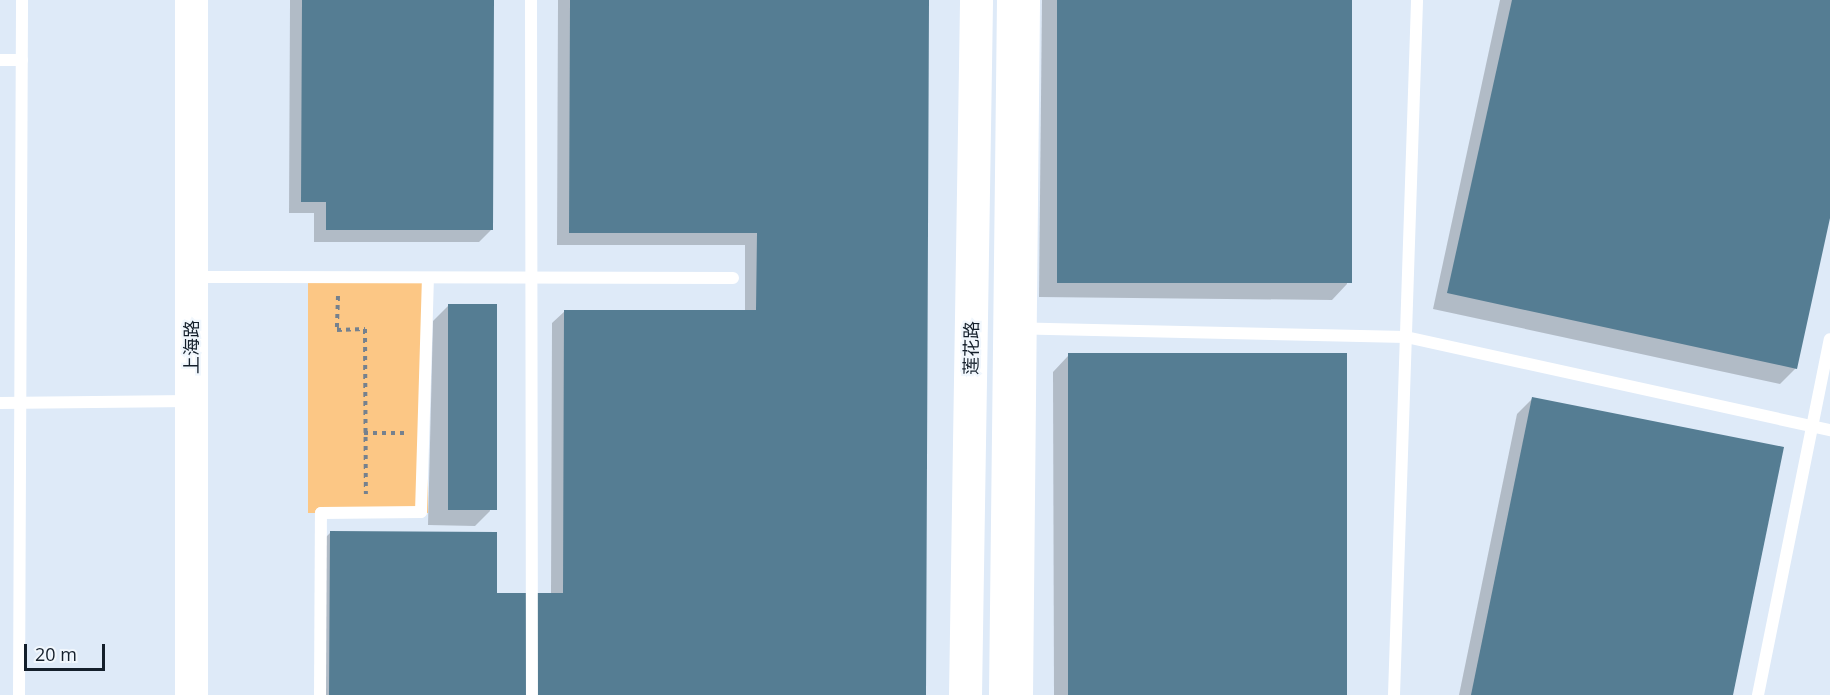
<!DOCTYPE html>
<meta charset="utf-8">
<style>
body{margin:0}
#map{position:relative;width:1830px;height:695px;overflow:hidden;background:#deeaf8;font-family:"Open Sans","Noto Sans SC",sans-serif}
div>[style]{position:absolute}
.green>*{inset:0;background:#fcc785;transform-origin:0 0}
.shadow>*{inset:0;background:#0003}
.building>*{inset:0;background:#557d93;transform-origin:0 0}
.path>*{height:4px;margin-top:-2px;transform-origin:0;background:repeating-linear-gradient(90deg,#75818e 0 4.5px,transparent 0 9px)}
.lane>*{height:12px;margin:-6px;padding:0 6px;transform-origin:6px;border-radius:6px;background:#fff}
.secondary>*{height:33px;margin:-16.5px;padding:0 16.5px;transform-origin:16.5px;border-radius:16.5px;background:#fff}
span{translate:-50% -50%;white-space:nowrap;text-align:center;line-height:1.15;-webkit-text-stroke:4.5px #f1f7fd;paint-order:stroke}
.street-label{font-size:18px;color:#141f2b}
.scale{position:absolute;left:24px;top:644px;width:81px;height:27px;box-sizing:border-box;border:3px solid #141f2b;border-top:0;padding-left:8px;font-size:18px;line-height:21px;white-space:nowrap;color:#141f2b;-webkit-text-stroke:4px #f1f7fd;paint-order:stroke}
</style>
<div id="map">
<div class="green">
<i style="left:308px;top:277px;width:120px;height:236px"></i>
</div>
<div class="shadow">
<i style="clip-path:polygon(290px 0,492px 0,491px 230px,479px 242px,314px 242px,314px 213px,289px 213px)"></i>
<i style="clip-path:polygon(558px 0,928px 0,925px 695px,317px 695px,318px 545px,330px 533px,495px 594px,551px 595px,552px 323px,565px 311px,745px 312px,745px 245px,557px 245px)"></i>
<i style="clip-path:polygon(1042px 0,1350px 0,1347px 284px,1332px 300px,1039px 297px)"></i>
<i style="clip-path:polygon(1500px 0,1830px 0,1830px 211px,1796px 368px,1780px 384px,1433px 309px)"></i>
<i style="clip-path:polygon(449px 305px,490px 511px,475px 526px,428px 525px,433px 321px)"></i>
<i style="clip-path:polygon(1068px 356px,1347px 695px,1054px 695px,1053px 372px)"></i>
<i style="clip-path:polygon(1533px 398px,1731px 695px,1459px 695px,1517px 414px)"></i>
</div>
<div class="building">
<i style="clip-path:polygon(302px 0,494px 0,493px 230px,326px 230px,326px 202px,301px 202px)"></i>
<i style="clip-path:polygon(570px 0,929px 0,926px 695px,329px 695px,330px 531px,497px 532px,497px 593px,563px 593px,564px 310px,756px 310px,757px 233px,569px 233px)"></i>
<i style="left:1057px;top:0;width:295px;height:283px"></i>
<i style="clip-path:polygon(1512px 0,1830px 0,1830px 218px,1797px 369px,1447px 293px)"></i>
<i style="left:448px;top:304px;width:49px;height:206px"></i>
<i style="left:1347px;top:353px;width:342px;height:279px;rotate:90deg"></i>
<i style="clip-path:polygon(1532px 397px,1784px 447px,1733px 695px,1471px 695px)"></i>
</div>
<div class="path">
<i style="left:338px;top:296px;width:34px;rotate:92deg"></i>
<i style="left:337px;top:330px;width:28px;rotate:-2deg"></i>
<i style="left:365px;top:329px;width:165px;rotate:89.7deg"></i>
<i style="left:364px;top:433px;width:41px"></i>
</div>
<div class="lane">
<i style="left:531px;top:0;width:695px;rotate:89.92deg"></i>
<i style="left:0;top:60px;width:22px"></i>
<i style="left:192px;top:277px;width:541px;rotate:0.11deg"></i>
<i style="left:1010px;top:328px;width:396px;rotate:1.3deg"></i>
<i style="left:1406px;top:337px;width:434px;rotate:12.4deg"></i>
<i style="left:0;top:403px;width:189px;rotate:-0.6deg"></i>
<i style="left:19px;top:695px;width:695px;rotate:-89.75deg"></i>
<i style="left:320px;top:695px;width:182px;rotate:-89.7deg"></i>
<i style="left:321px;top:513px;width:100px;rotate:-0.6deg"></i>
<i style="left:421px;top:512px;width:234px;rotate:-88.3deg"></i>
<i style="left:1027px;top:695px;width:695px;rotate:-89.42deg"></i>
<i style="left:1394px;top:695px;width:695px;rotate:-88.1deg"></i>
<i style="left:1758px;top:695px;width:363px;rotate:-78.6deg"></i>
</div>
<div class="secondary">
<i style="left:191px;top:695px;width:695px;rotate:-90deg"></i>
<i style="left:965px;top:695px;width:695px;rotate:-89.09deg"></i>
<i style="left:1005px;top:695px;width:695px;rotate:-89.34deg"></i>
</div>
<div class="street-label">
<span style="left:191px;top:347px;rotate:-90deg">上海路</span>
<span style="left:971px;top:348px;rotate:-89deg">莲花路</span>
</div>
<div class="scale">20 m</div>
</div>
